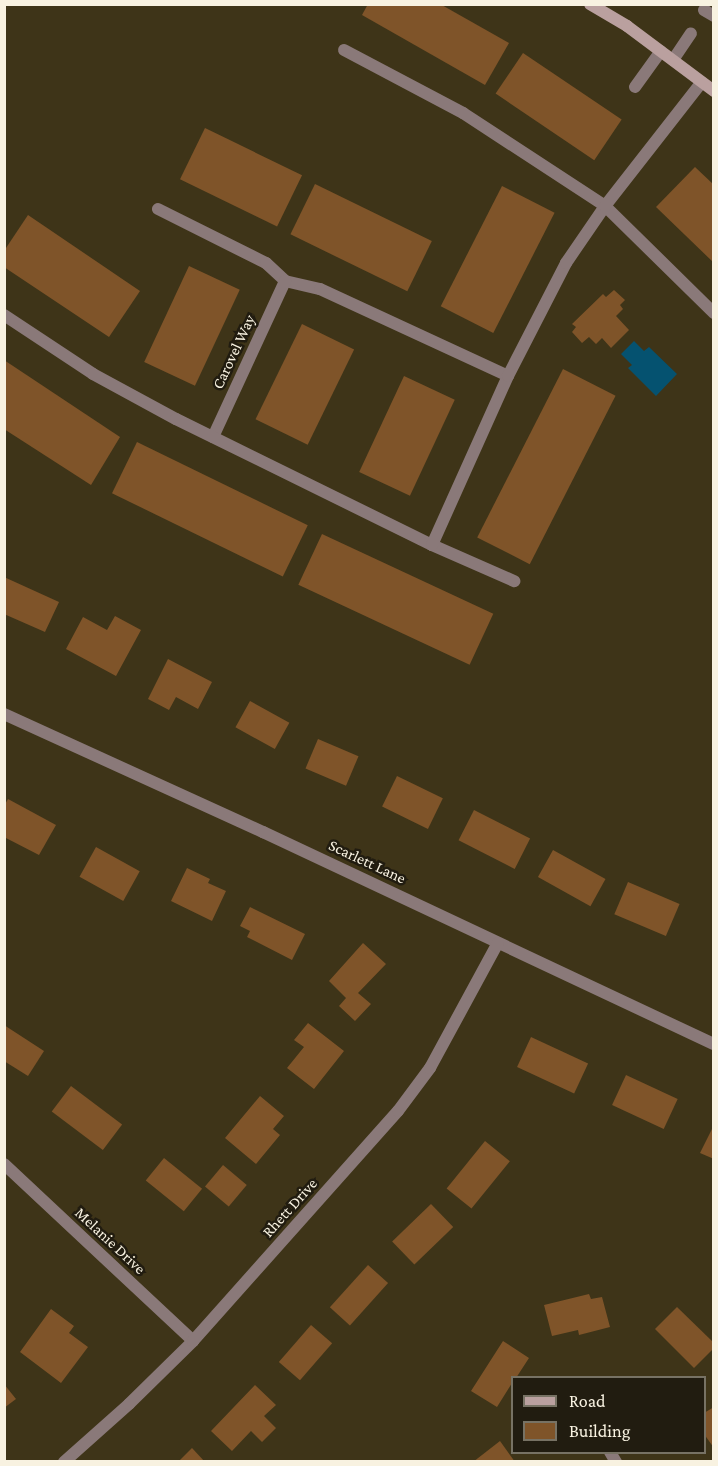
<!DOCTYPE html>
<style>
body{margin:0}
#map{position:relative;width:718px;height:1466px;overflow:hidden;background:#3e3418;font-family:"Crimson Pro",serif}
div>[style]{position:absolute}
.water>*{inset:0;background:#055270}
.building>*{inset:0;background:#7f5429;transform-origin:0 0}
.lane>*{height:12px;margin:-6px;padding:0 6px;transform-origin:6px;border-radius:6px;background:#8a7979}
.street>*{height:12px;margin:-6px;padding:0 6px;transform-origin:6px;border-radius:6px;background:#8a7979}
.secondary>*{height:12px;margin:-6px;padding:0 6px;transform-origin:6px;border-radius:6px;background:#baa09f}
span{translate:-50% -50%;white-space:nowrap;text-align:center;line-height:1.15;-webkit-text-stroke:5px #211c10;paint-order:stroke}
.street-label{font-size:16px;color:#f8f2e1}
.frame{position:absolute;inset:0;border:6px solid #f8f2e1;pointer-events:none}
.legend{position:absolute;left:511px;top:1376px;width:195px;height:78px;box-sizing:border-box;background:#211c10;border:2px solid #777264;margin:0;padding:8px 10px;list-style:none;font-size:18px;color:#f8f2e1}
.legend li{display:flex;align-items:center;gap:12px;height:30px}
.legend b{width:30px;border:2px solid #777264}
</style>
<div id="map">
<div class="water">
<i style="clip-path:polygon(634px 341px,644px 351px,649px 347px,677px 374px,656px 396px,628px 368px,632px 365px,621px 354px)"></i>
</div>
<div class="building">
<i style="clip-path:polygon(368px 4px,440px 4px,509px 43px,485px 85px,362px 15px)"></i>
<i style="left:523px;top:53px;width:119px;height:49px;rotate:34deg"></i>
<i style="left:205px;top:128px;width:108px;height:57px;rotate:26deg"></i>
<i style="clip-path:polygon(695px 167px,714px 185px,714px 263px,656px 207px)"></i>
<i style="left:315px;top:184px;width:130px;height:56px;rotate:26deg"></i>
<i style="left:502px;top:186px;width:59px;height:135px;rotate:27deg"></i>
<i style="clip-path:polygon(28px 215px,140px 291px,109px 337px,4px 267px,4px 251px)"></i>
<i style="left:189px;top:266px;width:56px;height:106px;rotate:25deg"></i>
<i style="clip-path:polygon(614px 290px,625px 300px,620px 305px,623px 309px,616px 316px,629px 330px,611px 348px,602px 338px,596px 344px,589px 337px,582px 343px,572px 332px,576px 327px,572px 324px,603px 294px,606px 297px)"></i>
<i style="left:302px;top:324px;width:58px;height:106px;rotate:26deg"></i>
<i style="clip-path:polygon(4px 360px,120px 437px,91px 485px,4px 429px)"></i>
<i style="left:563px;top:369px;width:59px;height:189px;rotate:27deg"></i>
<i style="left:404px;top:376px;width:56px;height:106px;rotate:25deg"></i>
<i style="left:137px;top:442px;width:190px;height:57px;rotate:26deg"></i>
<i style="left:322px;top:534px;width:189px;height:56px;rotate:25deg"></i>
<i style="clip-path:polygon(4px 577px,59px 602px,45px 632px,4px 614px)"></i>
<i style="clip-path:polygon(115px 616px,141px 630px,116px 676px,66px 649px,83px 617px,107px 630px)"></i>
<i style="clip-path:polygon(168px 659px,212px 682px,198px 709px,176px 697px,169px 710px,148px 699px)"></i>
<i style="left:250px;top:701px;width:45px;height:30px;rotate:29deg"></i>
<i style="left:318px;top:739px;width:44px;height:32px;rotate:23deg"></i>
<i style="left:397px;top:776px;width:51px;height:34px;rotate:26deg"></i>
<i style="clip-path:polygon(8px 799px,56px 825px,39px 855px,4px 837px,4px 806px)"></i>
<i style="left:474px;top:810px;width:63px;height:34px;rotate:27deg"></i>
<i style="left:96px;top:847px;width:50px;height:34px;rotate:29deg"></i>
<i style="left:553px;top:850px;width:60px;height:31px;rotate:29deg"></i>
<i style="clip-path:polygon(187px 868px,210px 879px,208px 883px,226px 891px,212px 921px,171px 901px)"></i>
<i style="left:628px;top:882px;width:56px;height:35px;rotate:23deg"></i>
<i style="clip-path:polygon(250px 907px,305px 934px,292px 960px,247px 937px,250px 931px,240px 926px)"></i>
<i style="clip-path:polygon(363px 943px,386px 964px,358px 993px,371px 1004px,355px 1021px,339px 1006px,346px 998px,329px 981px)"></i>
<i style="clip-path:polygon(308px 1023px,344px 1051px,314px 1089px,287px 1068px,304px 1047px,294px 1040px)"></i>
<i style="clip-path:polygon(4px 1025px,44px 1051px,28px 1076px,4px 1061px)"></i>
<i style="left:531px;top:1037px;width:63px;height:33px;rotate:25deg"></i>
<i style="left:626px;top:1075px;width:57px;height:33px;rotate:25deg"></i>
<i style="left:71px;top:1086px;width:64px;height:32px;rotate:37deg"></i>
<i style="clip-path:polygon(260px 1096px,284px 1116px,273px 1129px,280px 1135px,256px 1164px,225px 1138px)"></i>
<i style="clip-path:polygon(714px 1125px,714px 1159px,700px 1153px)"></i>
<i style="left:485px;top:1141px;width:32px;height:61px;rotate:39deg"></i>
<i style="left:164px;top:1158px;width:49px;height:29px;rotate:39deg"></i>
<i style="left:223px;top:1165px;width:31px;height:28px;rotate:40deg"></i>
<i style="left:431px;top:1204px;width:32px;height:54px;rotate:46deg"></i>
<i style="left:368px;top:1265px;width:27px;height:57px;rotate:42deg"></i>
<i style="clip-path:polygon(589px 1294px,591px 1299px,602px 1297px,610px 1327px,579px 1335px,578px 1330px,552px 1336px,544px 1305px)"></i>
<i style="clip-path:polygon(677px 1307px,714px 1343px,714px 1348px,694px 1368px,655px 1329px)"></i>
<i style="clip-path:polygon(51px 1309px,74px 1326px,69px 1333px,88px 1347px,61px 1383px,20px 1352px)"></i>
<i style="left:311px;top:1325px;width:28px;height:49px;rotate:41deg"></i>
<i style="clip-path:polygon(503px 1341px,529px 1358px,516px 1378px,512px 1378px,512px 1383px,497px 1407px,471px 1391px)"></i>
<i style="clip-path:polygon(4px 1384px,16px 1399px,4px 1408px)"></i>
<i style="clip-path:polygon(255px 1385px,276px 1405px,264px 1416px,276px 1428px,262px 1442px,251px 1431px,232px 1451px,211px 1431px)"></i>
<i style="clip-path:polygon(714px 1407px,714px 1448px,704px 1434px,704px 1413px)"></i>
<i style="clip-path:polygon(500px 1441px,515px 1462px,473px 1462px)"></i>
<i style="clip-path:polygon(192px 1448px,205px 1462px,178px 1462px)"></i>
</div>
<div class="lane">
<i style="left:704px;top:10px;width:12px;rotate:31deg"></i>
<i style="left:344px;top:50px;width:135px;rotate:27.9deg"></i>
<i style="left:463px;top:113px;width:170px;rotate:33.2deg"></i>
<i style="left:605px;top:206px;width:153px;rotate:44.5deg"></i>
<i style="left:673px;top:60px;width:32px;rotate:-56deg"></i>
<i style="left:635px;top:87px;width:44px;rotate:-54.2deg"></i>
<i style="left:158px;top:209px;width:121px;rotate:26.6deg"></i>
<i style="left:266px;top:263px;width:26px;rotate:43deg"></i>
<i style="left:285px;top:281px;width:36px;rotate:13deg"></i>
<i style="left:320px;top:289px;width:207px;rotate:24.8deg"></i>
<i style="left:213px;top:437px;width:172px;rotate:-65.2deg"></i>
</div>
<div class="street">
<i style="left:4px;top:315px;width:107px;rotate:33.5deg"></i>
<i style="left:93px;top:374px;width:94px;rotate:28.5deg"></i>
<i style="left:176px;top:419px;width:285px;rotate:26.2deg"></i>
<i style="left:432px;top:545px;width:90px;rotate:23.7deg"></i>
<i style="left:432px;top:545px;width:185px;rotate:-65.8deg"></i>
<i style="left:508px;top:376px;width:127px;rotate:-62.8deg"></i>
<i style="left:566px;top:263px;width:69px;rotate:-55.6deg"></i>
<i style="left:605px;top:206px;width:157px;rotate:-52deg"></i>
<i style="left:4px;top:714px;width:285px;rotate:24.5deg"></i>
<i style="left:263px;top:832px;width:498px;rotate:25.2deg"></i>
<i style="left:4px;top:1164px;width:259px;rotate:43.1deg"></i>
<i style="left:610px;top:1452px;width:12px;rotate:59deg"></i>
<i style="left:64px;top:1462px;width:87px;rotate:-41.7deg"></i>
<i style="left:129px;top:1404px;width:90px;rotate:-44.5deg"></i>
<i style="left:193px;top:1341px;width:308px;rotate:-48.3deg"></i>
<i style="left:398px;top:1111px;width:54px;rotate:-53.3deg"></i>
<i style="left:430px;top:1068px;width:142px;rotate:-61.5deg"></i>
</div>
<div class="secondary">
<i style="left:590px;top:4px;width:43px;rotate:30.7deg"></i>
<i style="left:627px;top:26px;width:109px;rotate:36.8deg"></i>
</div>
<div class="street-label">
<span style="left:234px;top:352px;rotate:-65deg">Carovel Way</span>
<span style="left:367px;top:862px;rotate:25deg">Scarlett Lane</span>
<span style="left:290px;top:1208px;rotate:-48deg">Rhett Drive</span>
<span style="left:110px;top:1241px;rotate:43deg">Melanie Drive</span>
</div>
<div class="frame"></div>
<ul class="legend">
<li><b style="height:8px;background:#baa09f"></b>Road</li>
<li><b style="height:16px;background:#7f5429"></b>Building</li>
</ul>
</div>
